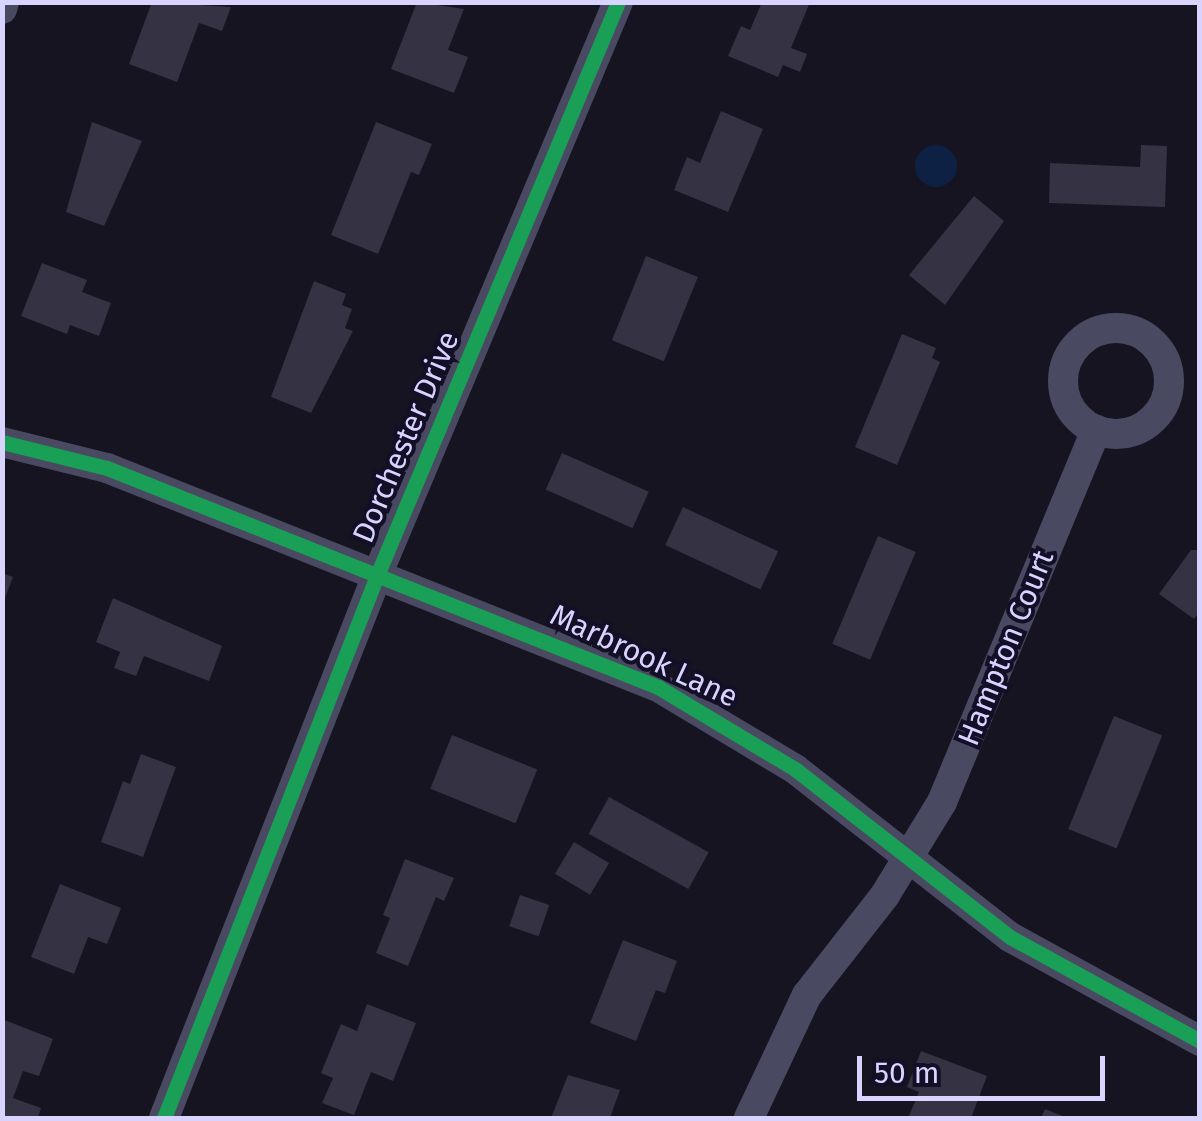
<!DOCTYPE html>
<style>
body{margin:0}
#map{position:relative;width:1202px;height:1121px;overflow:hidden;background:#161421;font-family:"Fira Sans",sans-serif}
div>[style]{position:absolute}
.water>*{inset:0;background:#0d2144}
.round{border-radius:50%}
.building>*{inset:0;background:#343243;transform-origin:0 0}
.minor>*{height:30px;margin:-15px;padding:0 15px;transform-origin:15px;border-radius:15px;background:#4a4962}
.minor>.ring{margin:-15px;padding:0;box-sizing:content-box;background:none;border:30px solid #4a4962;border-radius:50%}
.cycleway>*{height:15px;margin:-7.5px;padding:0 7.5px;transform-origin:7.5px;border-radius:7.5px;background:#1a9f57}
span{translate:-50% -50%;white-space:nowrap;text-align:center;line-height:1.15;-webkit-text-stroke:8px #130f26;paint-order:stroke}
.street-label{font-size:30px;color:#d9d4ff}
.frame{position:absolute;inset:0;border:5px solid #d9d4ff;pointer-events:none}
.scale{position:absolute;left:857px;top:1056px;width:248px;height:45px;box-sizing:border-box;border:5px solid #d9d4ff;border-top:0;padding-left:12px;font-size:30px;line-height:35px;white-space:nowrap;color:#d9d4ff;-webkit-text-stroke:8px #130f26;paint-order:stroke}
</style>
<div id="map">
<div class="water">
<i class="round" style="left:915px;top:145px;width:42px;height:42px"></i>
</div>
<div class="building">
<i style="clip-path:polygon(152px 2px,231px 7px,222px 31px,199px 23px,177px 82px,129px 64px)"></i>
<i style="clip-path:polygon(417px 2px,464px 9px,448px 50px,468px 57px,454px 93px,391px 69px)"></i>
<i style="clip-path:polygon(762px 2px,810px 2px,791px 48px,807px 54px,800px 72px,783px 65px,778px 77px,728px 56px,741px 26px,750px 30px)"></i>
<i style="clip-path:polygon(721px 111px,763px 129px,728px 212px,674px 190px,687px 157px,700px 163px)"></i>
<i style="clip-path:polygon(92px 122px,142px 141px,104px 226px,66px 212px)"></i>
<i style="clip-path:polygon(376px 122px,432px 144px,419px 175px,411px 172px,378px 254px,331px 235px)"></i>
<i style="clip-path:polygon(1141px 145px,1167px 146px,1165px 207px,1049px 203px,1050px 163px,1140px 167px)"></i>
<i style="clip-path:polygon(974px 196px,1004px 221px,945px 305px,909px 275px)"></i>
<i style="left:646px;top:256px;width:56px;height:91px;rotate:22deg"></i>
<i style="clip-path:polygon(42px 263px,87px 280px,82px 292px,111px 303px,99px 336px,70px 325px,67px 334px,21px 316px)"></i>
<i style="clip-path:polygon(314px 281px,346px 294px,342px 305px,352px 309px,345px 328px,353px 331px,311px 413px,271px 397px)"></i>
<i style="clip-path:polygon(902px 334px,936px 348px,932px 358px,940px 362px,897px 465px,855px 447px)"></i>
<i style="left:562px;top:453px;width:95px;height:40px;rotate:24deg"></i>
<i style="left:683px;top:507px;width:105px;height:42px;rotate:25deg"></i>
<i style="left:878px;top:536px;width:41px;height:117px;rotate:23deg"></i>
<i style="clip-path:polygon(1191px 550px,1200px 550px,1200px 611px,1194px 619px,1159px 594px)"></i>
<i style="clip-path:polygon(2px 573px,13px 577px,3px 603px,2px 603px)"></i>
<i style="clip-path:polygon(113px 598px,222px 646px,209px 681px,144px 656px,136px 676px,114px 668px,120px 652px,96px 642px)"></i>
<i style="left:1114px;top:716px;width:52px;height:122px;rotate:22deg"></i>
<i style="left:452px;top:735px;width:92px;height:58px;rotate:22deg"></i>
<i style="clip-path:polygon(141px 754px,176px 767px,143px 857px,101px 842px,123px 781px,130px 784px)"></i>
<i style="left:609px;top:797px;width:114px;height:42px;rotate:29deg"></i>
<i style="left:574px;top:842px;width:41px;height:37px;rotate:31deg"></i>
<i style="clip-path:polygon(405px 859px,454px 878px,444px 901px,436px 897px,408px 966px,376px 953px,390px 918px,383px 915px)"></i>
<i style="clip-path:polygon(60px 884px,121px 908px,107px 944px,88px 937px,74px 974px,31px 957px)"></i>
<i style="left:520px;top:895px;width:31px;height:33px;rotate:19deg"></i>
<i style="clip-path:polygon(623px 940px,677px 961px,665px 993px,656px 990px,636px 1041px,590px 1023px)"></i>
<i style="clip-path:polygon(367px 1004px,416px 1023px,393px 1081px,371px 1072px,354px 1115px,322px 1103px,333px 1078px,321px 1073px,341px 1024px,357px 1031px)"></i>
<i style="clip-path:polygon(2px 1019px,53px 1039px,39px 1076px,23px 1071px,13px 1098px,41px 1108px,38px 1118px,2px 1118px)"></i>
<i style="clip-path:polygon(921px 1051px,987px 1076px,971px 1118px,908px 1118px,919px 1092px,907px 1087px)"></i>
<i style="clip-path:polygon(568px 1075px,620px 1090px,610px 1118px,551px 1118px)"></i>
<i style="clip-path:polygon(1045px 1109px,1068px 1118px,1041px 1118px)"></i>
</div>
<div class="minor">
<i style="left:2px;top:9px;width:7px;rotate:-74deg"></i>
<i class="ring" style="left:1063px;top:328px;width:76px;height:76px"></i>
<i style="left:2px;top:442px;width:108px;rotate:13.9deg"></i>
<i style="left:107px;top:468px;width:593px;rotate:21.68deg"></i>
<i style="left:658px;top:687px;width:160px;rotate:30.9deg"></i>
<i style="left:795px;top:769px;width:273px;rotate:38deg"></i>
<i style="left:1010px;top:937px;width:217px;rotate:28.7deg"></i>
<i style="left:164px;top:1118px;width:586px;rotate:-68.56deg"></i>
<i style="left:378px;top:573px;width:619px;rotate:-67.2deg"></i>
<i style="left:749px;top:1118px;width:136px;rotate:-64.8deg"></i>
<i style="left:807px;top:995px;width:127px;rotate:-52deg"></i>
<i style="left:885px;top:895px;width:109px;rotate:-58.5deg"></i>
<i style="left:942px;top:802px;width:403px;rotate:-67.5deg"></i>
</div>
<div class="cycleway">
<i style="left:2px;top:442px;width:108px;rotate:13.9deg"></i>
<i style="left:107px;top:468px;width:593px;rotate:21.68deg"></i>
<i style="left:658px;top:687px;width:160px;rotate:30.9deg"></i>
<i style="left:795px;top:769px;width:273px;rotate:38deg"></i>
<i style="left:1010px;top:937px;width:217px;rotate:28.7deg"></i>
<i style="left:164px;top:1118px;width:586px;rotate:-68.56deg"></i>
<i style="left:378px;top:573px;width:619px;rotate:-67.2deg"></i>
</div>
<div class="street-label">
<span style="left:406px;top:437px;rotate:-67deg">Dorchester Drive</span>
<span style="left:1006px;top:648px;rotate:-68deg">Hampton Court</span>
<span style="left:644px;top:656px;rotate:25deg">Marbrook Lane</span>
</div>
<div class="frame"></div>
<div class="scale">50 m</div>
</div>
